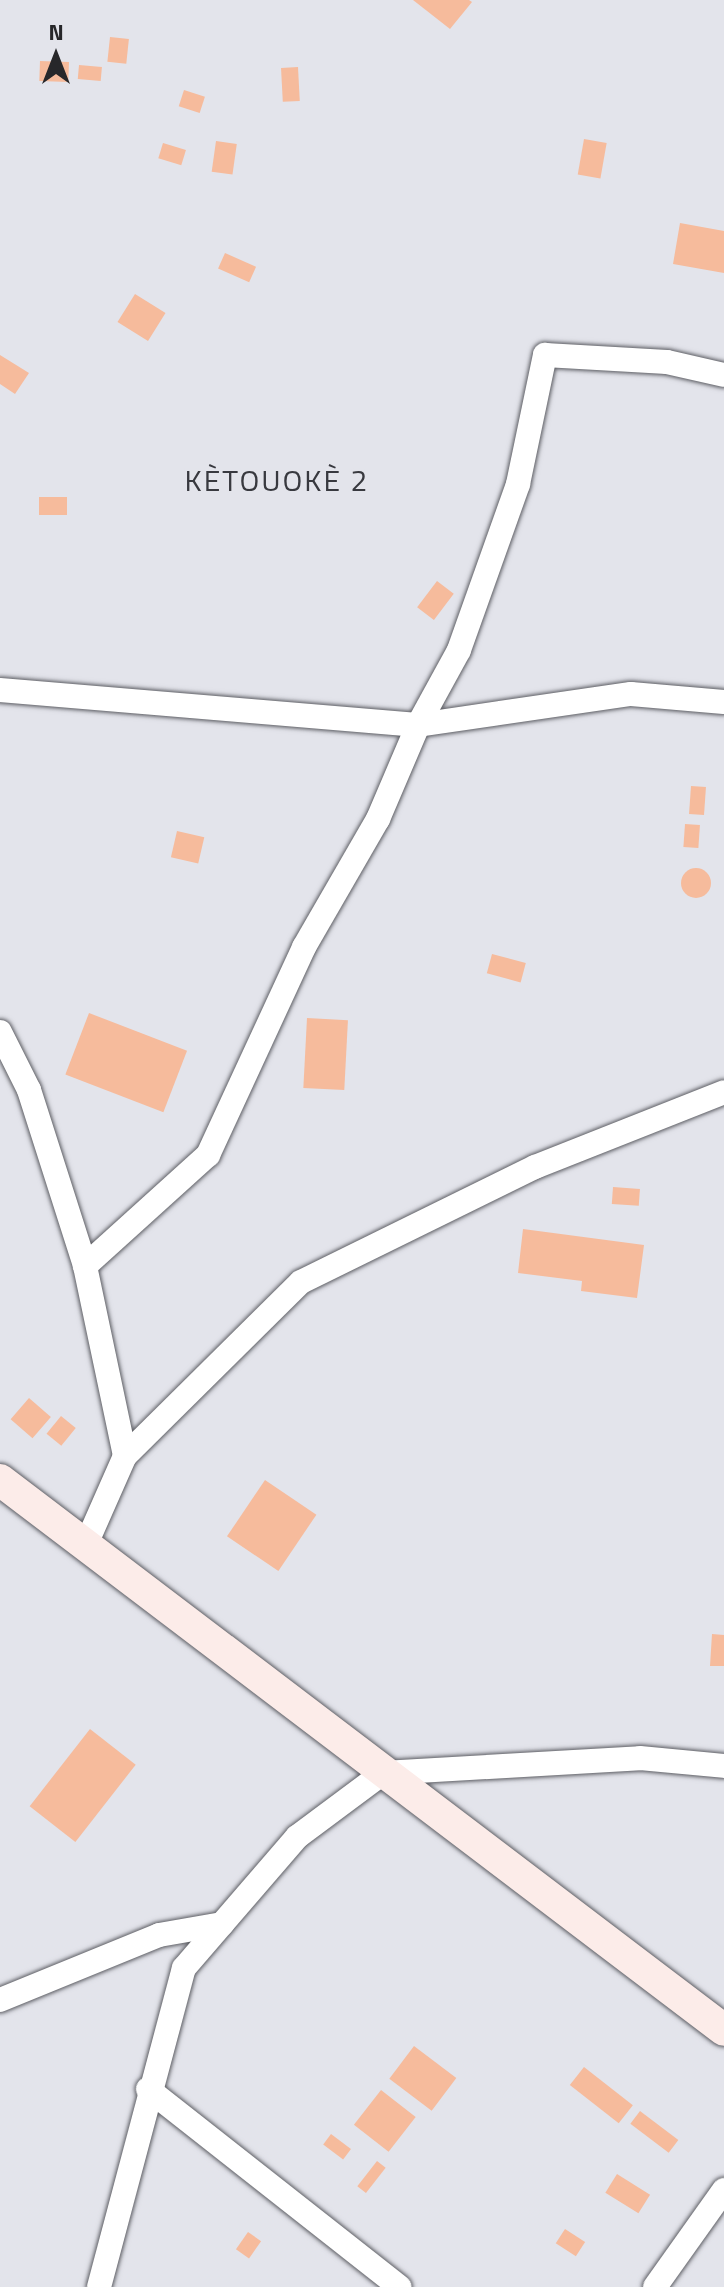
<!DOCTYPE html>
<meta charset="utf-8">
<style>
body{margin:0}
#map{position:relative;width:724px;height:2287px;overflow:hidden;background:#e3e4eb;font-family:"Titillium Web",sans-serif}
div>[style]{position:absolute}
.building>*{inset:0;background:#f6bb9c;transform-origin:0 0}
.round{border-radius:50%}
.roads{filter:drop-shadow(0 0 2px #5d5e64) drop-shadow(0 0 2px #5d5e64)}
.street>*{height:24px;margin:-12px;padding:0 12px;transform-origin:12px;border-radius:12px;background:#fff}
.secondary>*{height:32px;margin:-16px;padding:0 16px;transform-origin:16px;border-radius:16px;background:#fcece9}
span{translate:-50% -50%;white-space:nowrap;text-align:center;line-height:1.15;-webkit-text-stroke:6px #e3e4eb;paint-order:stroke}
.neighbourhood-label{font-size:30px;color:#38393f;letter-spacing:2px}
.north{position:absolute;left:16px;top:16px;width:80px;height:80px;-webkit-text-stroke:6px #e3e4eb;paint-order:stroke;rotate:0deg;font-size:22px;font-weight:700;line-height:32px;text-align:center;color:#27272a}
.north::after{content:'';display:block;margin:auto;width:28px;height:36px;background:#27272a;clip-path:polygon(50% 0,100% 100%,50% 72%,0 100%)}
</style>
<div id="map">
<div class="building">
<i style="clip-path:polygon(413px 0,469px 0,472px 2px,450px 29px)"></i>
<i style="left:110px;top:37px;width:19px;height:25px;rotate:6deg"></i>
<i style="left:40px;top:61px;width:29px;height:20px;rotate:2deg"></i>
<i style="left:79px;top:65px;width:23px;height:14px;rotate:5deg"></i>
<i style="left:298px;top:67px;width:34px;height:17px;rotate:87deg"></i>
<i style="left:184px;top:90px;width:22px;height:17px;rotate:18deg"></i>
<i style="left:584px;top:139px;width:23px;height:36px;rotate:10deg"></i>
<i style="left:216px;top:141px;width:21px;height:31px;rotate:8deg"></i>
<i style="left:163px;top:143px;width:24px;height:16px;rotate:17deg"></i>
<i style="clip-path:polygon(680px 223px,724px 231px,724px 273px,673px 264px)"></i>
<i style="left:225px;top:253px;width:34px;height:17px;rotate:24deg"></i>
<i style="left:135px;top:294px;width:36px;height:33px;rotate:32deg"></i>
<i style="clip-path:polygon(0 355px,29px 373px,15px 394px,0 384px)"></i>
<i style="left:39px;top:497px;width:28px;height:18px"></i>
<i style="left:437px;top:581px;width:21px;height:33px;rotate:37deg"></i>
<i style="left:691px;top:786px;width:15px;height:28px;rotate:4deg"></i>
<i style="left:685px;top:824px;width:15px;height:23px;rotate:4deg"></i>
<i style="left:177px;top:831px;width:28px;height:27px;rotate:13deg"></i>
<i class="round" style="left:681px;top:868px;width:30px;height:30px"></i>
<i style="left:492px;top:954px;width:35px;height:20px;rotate:15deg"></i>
<i style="left:89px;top:1013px;width:105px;height:66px;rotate:21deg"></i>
<i style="left:307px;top:1018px;width:41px;height:70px;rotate:3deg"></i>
<i style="left:613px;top:1187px;width:27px;height:17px;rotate:4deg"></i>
<i style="clip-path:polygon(523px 1229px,644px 1245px,637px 1298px,581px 1291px,582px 1281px,518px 1273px)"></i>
<i style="left:29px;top:1398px;width:29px;height:28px;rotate:41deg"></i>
<i style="left:61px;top:1416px;width:19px;height:23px;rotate:39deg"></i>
<i style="left:265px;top:1480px;width:62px;height:68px;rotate:34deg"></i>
<i style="clip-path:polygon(712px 1634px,724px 1635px,724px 1666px,710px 1666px)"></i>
<i style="left:90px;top:1729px;width:58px;height:98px;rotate:38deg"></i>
<i style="left:414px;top:2046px;width:53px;height:41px;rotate:37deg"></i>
<i style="left:584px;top:2067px;width:62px;height:23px;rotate:38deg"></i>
<i style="left:381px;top:2090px;width:44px;height:44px;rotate:38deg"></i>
<i style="left:640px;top:2111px;width:48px;height:16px;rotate:37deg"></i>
<i style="left:331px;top:2134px;width:25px;height:13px;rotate:37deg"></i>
<i style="left:377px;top:2161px;width:11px;height:32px;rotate:38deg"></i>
<i style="left:617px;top:2174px;width:39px;height:22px;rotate:32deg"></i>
<i style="left:565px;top:2229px;width:24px;height:17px;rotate:33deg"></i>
<i style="left:248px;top:2232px;width:16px;height:21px;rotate:35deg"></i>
</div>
<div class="roads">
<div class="street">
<i style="left:0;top:690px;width:419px;rotate:4.8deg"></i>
<i style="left:418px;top:725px;width:215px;rotate:-8.3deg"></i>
<i style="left:631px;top:694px;width:93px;rotate:4.9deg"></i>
<i style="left:0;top:1032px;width:65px;rotate:63.4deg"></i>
<i style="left:29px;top:1090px;width:185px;rotate:72.3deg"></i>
<i style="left:85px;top:1266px;width:194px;rotate:78.1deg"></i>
<i style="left:85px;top:1266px;width:166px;rotate:-42.1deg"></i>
<i style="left:208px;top:1155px;width:229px;rotate:-65.2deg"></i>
<i style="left:304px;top:947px;width:148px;rotate:-60deg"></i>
<i style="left:378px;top:819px;width:102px;rotate:-66.9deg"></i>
<i style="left:418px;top:725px;width:85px;rotate:-61.3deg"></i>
<i style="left:459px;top:650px;width:176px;rotate:-70.4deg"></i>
<i style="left:518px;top:484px;width:132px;rotate:-78.2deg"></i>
<i style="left:545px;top:355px;width:122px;rotate:3.3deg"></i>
<i style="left:667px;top:362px;width:58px;rotate:12.8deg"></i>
<i style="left:87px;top:1542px;width:94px;rotate:-66.2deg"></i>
<i style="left:125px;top:1456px;width:247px;rotate:-44.7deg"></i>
<i style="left:301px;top:1282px;width:261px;rotate:-26.2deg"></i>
<i style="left:535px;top:1167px;width:203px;rotate:-21.6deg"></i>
<i style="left:0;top:2000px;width:172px;rotate:-22.2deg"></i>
<i style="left:159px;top:1935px;width:64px;rotate:-9.9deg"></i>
<i style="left:148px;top:2089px;width:320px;rotate:38.2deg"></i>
<i style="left:99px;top:2287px;width:330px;rotate:-75.1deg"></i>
<i style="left:184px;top:1968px;width:173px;rotate:-49.2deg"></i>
<i style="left:297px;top:1837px;width:107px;rotate:-36.7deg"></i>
<i style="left:383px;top:1773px;width:257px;rotate:-3.3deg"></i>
<i style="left:640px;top:1758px;width:84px;rotate:5.4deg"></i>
<i style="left:655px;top:2287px;width:119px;rotate:-54.6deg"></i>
</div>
<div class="secondary">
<i style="left:0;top:1480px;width:909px;rotate:37.22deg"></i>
</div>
</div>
<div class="neighbourhood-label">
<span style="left:277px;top:480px">KÈTOUOKÈ 2</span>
</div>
<div class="north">N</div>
</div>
